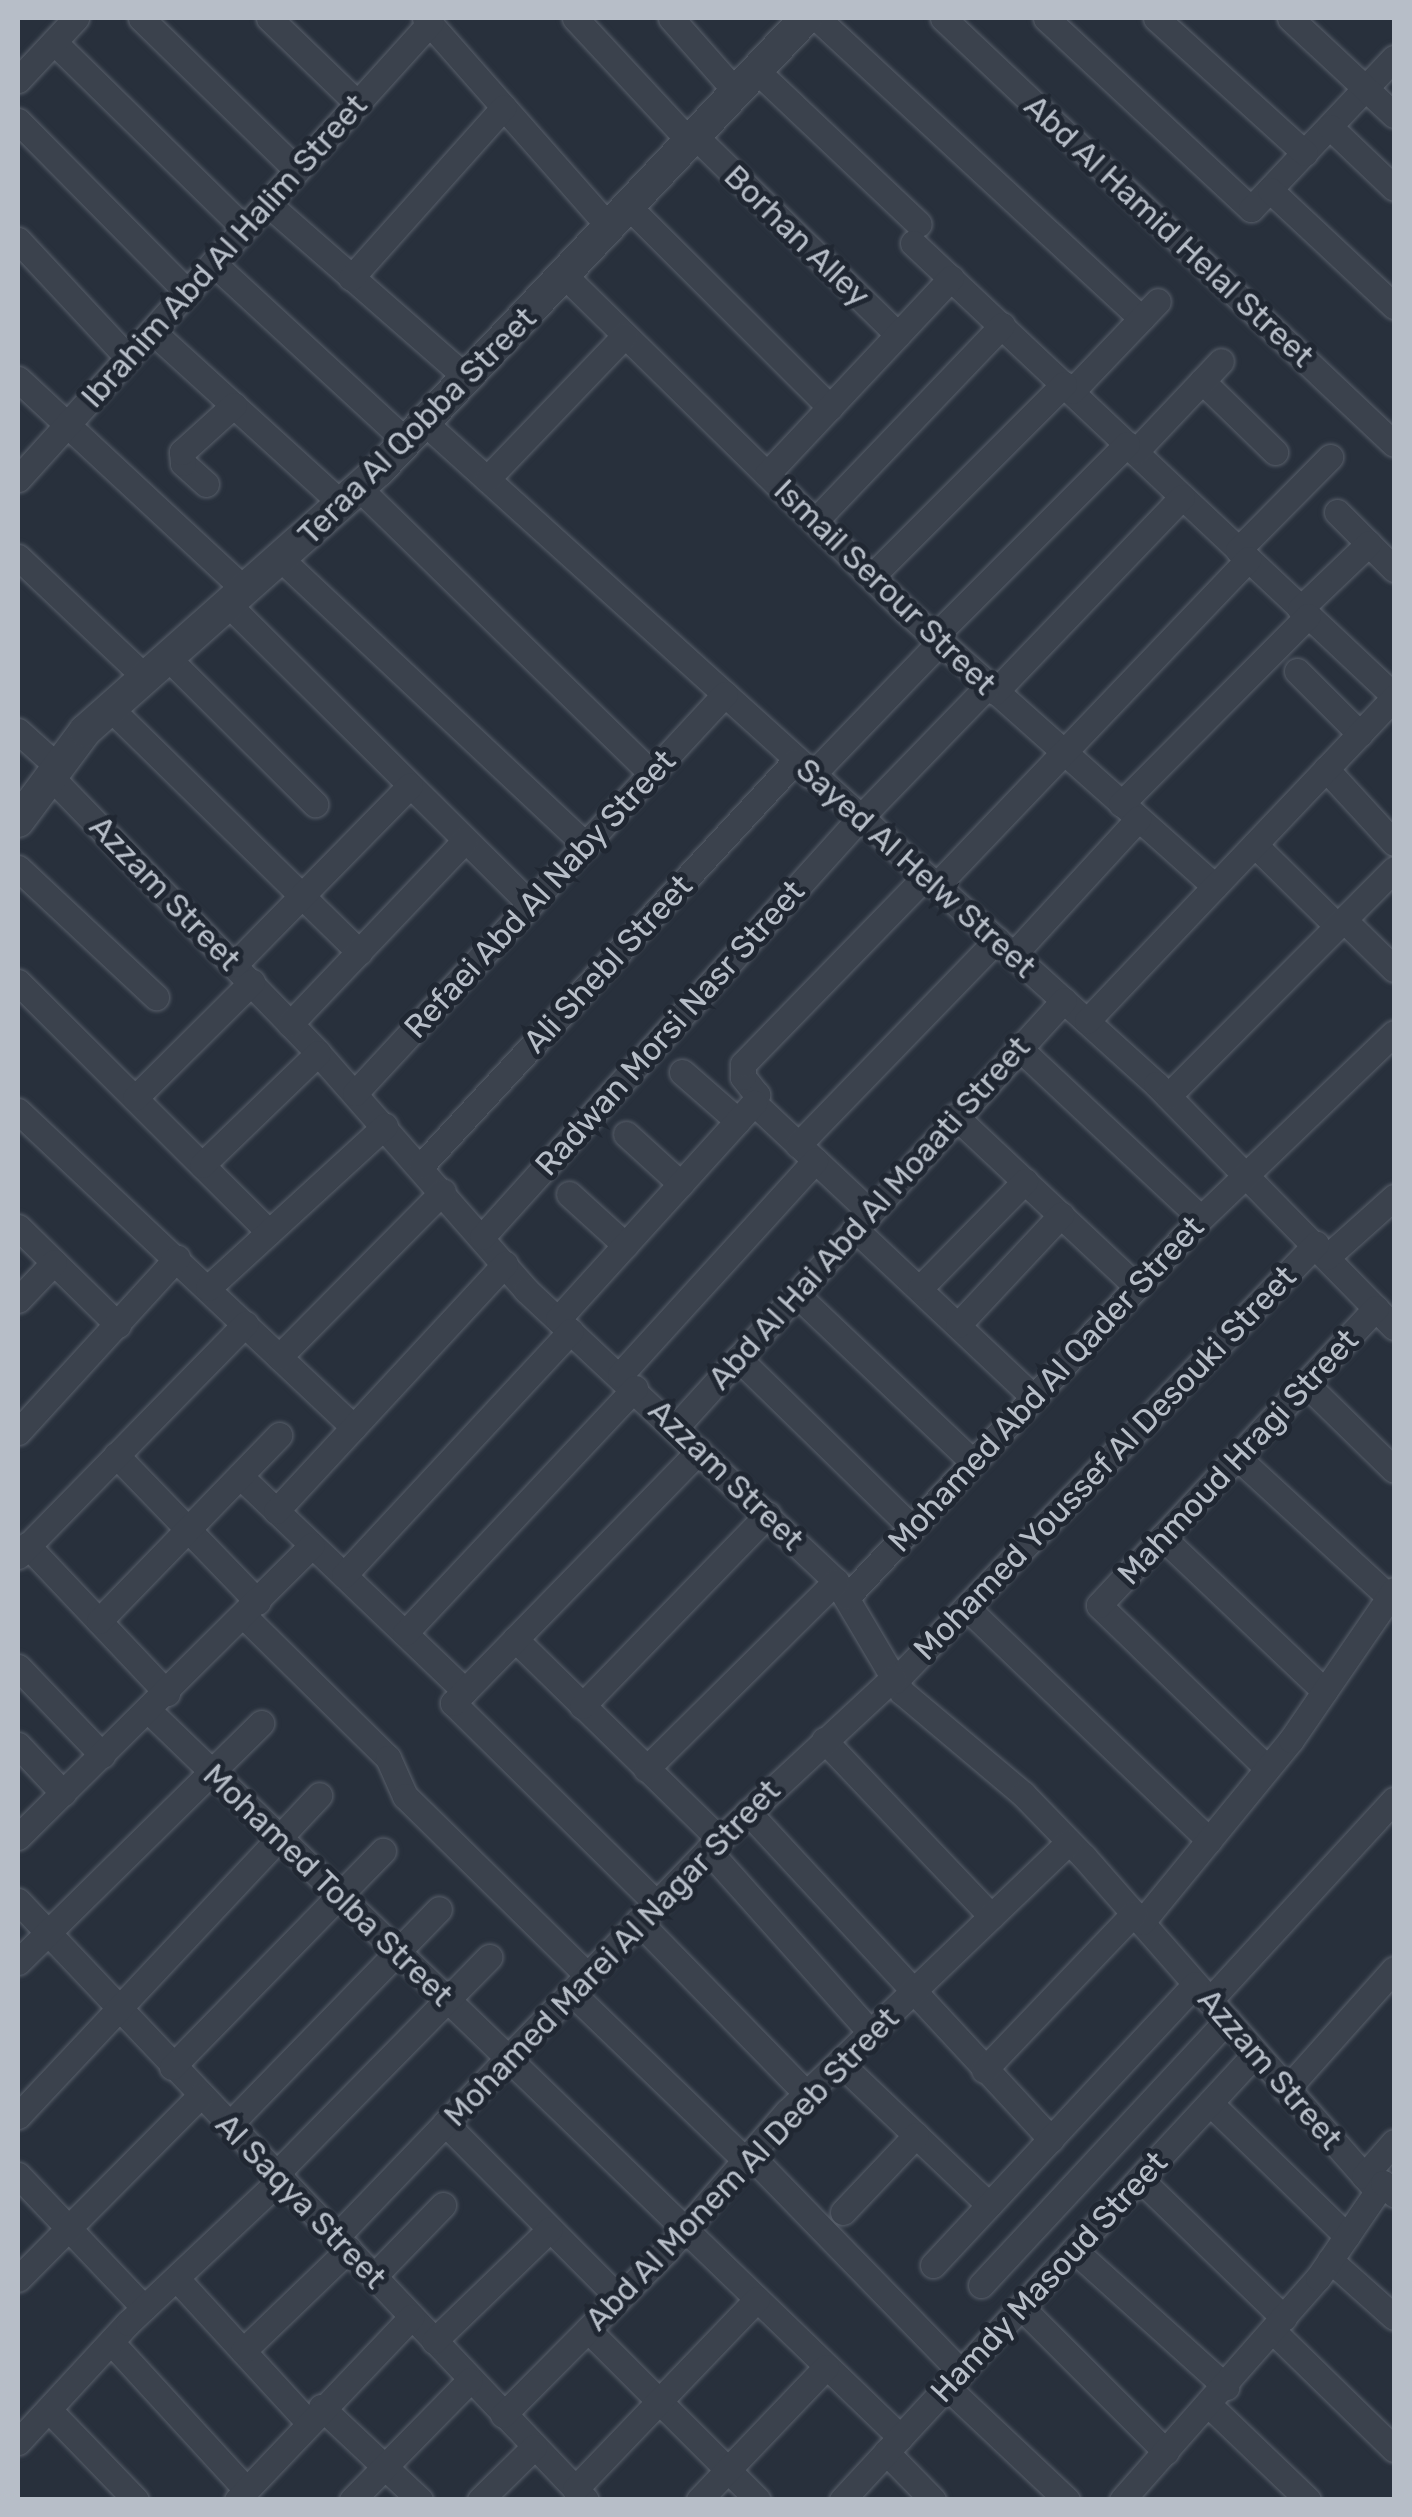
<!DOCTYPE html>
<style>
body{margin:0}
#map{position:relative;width:1412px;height:2517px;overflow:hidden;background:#28303c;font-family:Rubik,sans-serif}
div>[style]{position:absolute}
.roads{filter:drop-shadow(0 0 2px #59606b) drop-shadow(0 0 2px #59606b)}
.minor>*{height:25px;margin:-12.5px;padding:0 12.5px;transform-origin:12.5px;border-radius:12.5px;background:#3b424d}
.tertiary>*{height:32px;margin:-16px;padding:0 16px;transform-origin:16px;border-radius:16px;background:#3b424d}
span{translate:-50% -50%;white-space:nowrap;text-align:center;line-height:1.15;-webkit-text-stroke:10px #202732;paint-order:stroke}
.street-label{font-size:32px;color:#b7bec8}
.frame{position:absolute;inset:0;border:20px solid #b7bec8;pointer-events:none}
</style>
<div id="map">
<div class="roads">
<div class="minor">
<i style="left:141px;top:18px;width:218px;rotate:44.3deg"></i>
<i style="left:269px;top:18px;width:122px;rotate:44deg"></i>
<i style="left:425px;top:18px;width:281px;rotate:48.6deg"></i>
<i style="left:575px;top:18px;width:172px;rotate:47.1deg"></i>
<i style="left:671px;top:18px;width:101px;rotate:48.6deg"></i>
<i style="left:817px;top:18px;width:442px;rotate:42.8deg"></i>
<i style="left:943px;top:18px;width:620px;rotate:43.37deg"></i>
<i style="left:1046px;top:18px;width:280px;rotate:43deg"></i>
<i style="left:1251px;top:209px;width:208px;rotate:-46.6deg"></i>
<i style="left:1156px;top:18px;width:201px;rotate:42.2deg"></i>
<i style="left:1290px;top:18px;width:142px;rotate:43deg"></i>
<i style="left:54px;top:42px;width:266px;rotate:44.4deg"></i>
<i style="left:758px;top:72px;width:221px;rotate:43.4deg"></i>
<i style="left:18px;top:80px;width:85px;rotate:-46.9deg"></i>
<i style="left:18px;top:121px;width:240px;rotate:45.3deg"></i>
<i style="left:1330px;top:127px;width:88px;rotate:43.6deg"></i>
<i style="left:697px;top:138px;width:281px;rotate:44.4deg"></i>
<i style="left:1270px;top:190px;width:170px;rotate:43.1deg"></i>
<i style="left:267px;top:203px;width:267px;rotate:41.2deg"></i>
<i style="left:631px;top:209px;width:281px;rotate:44.9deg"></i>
<i style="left:18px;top:240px;width:160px;rotate:47deg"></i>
<i style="left:913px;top:243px;width:661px;rotate:43.28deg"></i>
<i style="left:213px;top:263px;width:264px;rotate:42.7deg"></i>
<i style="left:566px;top:277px;width:478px;rotate:44.5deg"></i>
<i style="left:907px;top:612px;width:412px;rotate:41.7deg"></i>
<i style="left:351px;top:278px;width:229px;rotate:-48.2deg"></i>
<i style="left:152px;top:331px;width:258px;rotate:42.3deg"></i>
<i style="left:18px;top:379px;width:310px;rotate:42.9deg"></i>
<i style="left:1202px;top:381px;width:102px;rotate:44.2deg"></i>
<i style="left:1072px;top:391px;width:124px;rotate:-46.3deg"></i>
<i style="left:425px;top:423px;width:986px;rotate:42.12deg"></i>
<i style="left:1156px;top:1084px;width:340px;rotate:45.6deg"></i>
<i style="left:1135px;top:452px;width:125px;rotate:-46.6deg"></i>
<i style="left:767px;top:474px;width:269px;rotate:-46.8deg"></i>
<i style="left:18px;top:479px;width:615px;rotate:-47.9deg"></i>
<i style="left:487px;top:479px;width:199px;rotate:-46.2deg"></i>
<i style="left:206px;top:484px;width:31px;rotate:-138deg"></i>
<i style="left:183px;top:463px;width:11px;rotate:-95deg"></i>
<i style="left:182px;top:452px;width:70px;rotate:-42.1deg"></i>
<i style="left:360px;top:489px;width:408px;rotate:44.3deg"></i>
<i style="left:1337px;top:512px;width:81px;rotate:45deg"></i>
<i style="left:815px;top:521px;width:271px;rotate:-46.3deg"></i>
<i style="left:1238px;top:550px;width:131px;rotate:-45.3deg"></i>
<i style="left:18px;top:557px;width:173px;rotate:43.4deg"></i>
<i style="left:282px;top:560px;width:417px;rotate:43.2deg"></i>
<i style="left:871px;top:577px;width:273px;rotate:-45deg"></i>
<i style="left:228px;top:604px;width:426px;rotate:44.8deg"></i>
<i style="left:1300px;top:609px;width:95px;rotate:-43.7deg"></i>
<i style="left:934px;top:637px;width:273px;rotate:-45deg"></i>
<i style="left:167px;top:657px;width:209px;rotate:44.8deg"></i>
<i style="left:1297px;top:671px;width:89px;rotate:45deg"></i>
<i style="left:995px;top:692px;width:270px;rotate:-46.2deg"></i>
<i style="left:110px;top:708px;width:349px;rotate:44.4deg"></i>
<i style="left:18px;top:731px;width:54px;rotate:42deg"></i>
<i style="left:1326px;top:769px;width:100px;rotate:47.4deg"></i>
<i style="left:811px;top:776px;width:186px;rotate:-46.1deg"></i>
<i style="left:51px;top:777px;width:384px;rotate:45.9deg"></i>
<i style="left:318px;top:1053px;width:315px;rotate:48.7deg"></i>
<i style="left:526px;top:1290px;width:425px;rotate:43.2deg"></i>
<i style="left:836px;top:1581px;width:129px;rotate:59.3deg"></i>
<i style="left:902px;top:1692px;width:158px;rotate:40.1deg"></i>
<i style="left:1023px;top:1794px;width:88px;rotate:45.9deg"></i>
<i style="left:1084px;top:1857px;width:444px;rotate:48.7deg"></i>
<i style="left:1121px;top:804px;width:265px;rotate:-45.2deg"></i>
<i style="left:1255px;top:845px;width:115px;rotate:44.6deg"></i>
<i style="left:18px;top:868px;width:189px;rotate:43.1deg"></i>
<i style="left:936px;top:886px;width:452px;rotate:-46.3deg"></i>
<i style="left:1344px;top:920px;width:70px;rotate:44.4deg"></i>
<i style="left:1013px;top:955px;width:185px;rotate:-47.4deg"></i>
<i style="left:235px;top:964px;width:250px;rotate:-45.6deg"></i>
<i style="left:18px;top:982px;width:354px;rotate:44.9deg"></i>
<i style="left:1087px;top:1021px;width:446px;rotate:-46.5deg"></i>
<i style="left:290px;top:1024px;width:254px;rotate:-46.4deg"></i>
<i style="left:1018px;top:1047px;width:250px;rotate:43.1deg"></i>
<i style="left:682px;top:1072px;width:74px;rotate:41.2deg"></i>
<i style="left:355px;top:1093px;width:544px;rotate:-47.16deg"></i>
<i style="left:1168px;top:1096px;width:320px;rotate:-45.1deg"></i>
<i style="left:135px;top:1098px;width:165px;rotate:-44.8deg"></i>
<i style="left:754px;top:1103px;width:9px;rotate:-69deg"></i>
<i style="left:757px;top:1095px;width:23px;rotate:-128deg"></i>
<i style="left:743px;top:1077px;width:13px;rotate:-90deg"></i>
<i style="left:743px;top:1064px;width:261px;rotate:-45.8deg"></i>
<i style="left:754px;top:1103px;width:159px;rotate:43.2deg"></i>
<i style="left:18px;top:1111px;width:461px;rotate:43.3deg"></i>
<i style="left:955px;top:1116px;width:248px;rotate:43.2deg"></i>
<i style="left:626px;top:1134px;width:74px;rotate:42.3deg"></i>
<i style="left:798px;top:1145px;width:286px;rotate:-45.9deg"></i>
<i style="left:202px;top:1165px;width:161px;rotate:-44deg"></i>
<i style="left:421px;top:1166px;width:551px;rotate:-47.28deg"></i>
<i style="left:569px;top:1194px;width:76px;rotate:42.3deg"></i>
<i style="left:18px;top:1227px;width:140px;rotate:44.4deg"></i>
<i style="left:855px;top:1229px;width:245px;rotate:43.3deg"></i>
<i style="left:482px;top:1237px;width:563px;rotate:-47.95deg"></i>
<i style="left:859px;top:819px;width:185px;rotate:-45.9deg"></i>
<i style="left:1327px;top:1257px;width:90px;rotate:-41.8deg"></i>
<i style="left:208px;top:1288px;width:240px;rotate:-42.5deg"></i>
<i style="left:920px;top:1288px;width:150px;rotate:-45.5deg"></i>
<i style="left:796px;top:1294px;width:244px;rotate:43.5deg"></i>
<i style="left:18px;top:1300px;width:52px;rotate:-46.5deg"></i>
<i style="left:558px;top:1319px;width:292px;rotate:-47.8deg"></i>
<i style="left:958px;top:1325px;width:151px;rotate:-46.9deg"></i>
<i style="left:279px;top:1357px;width:233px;rotate:-45.3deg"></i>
<i style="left:738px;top:1358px;width:243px;rotate:44.3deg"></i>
<i style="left:620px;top:1375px;width:290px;rotate:-47.7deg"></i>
<i style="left:1305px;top:1383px;width:124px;rotate:44.3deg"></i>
<i style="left:675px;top:1428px;width:578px;rotate:-47.73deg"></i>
<i style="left:18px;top:1432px;width:236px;rotate:-47.6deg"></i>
<i style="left:116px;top:1455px;width:204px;rotate:46deg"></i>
<i style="left:1237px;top:1457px;width:207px;rotate:42.6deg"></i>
<i style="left:240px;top:1476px;width:311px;rotate:43.7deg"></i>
<i style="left:276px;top:1511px;width:337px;rotate:-47.2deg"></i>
<i style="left:1162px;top:1537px;width:224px;rotate:43.5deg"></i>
<i style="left:27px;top:1545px;width:204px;rotate:46.6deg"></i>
<i style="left:18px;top:1556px;width:325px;rotate:-45.6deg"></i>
<i style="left:344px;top:1575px;width:333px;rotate:-47.1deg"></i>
<i style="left:847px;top:1597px;width:519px;rotate:-46.95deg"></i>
<i style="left:1201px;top:1218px;width:267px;rotate:-43.8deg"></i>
<i style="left:966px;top:1607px;width:337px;rotate:43.8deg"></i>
<i style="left:244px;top:1616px;width:202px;rotate:44.6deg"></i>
<i style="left:388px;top:1758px;width:42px;rotate:65.9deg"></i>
<i style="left:405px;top:1796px;width:255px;rotate:44.5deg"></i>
<i style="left:99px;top:1621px;width:259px;rotate:-45.9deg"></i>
<i style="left:405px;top:1633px;width:336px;rotate:-46.8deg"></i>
<i style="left:515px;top:1639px;width:286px;rotate:44.4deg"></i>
<i style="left:18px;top:1667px;width:122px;rotate:46.3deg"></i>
<i style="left:895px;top:1681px;width:607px;rotate:-46.07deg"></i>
<i style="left:582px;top:1706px;width:267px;rotate:-45.9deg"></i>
<i style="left:149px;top:1711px;width:1045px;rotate:44.03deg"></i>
<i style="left:824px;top:1740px;width:243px;rotate:46.5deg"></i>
<i style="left:18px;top:1745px;width:66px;rotate:46.8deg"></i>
<i style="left:1267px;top:1768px;width:234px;rotate:-135.9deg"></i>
<i style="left:1099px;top:1605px;width:406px;rotate:-47deg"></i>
<i style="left:646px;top:1769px;width:267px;rotate:-44.7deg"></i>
<i style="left:748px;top:1812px;width:446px;rotate:47.2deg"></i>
<i style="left:18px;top:1837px;width:414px;rotate:-44.8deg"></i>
<i style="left:708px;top:1850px;width:244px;rotate:48.3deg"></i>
<i style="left:18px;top:1901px;width:825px;rotate:46.52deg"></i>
<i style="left:656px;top:1903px;width:285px;rotate:-135.4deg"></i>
<i style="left:453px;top:1703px;width:352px;rotate:-45.7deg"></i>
<i style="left:638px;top:1921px;width:242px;rotate:45.7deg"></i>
<i style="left:1142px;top:1922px;width:235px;rotate:-50.7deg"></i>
<i style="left:1291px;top:1740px;width:182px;rotate:-55.5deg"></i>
<i style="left:18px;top:1962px;width:341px;rotate:-44.5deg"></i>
<i style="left:571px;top:1992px;width:242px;rotate:44deg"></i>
<i style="left:1209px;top:2001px;width:273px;rotate:-47.4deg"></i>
<i style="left:839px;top:2062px;width:207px;rotate:43.6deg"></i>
<i style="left:172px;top:2067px;width:302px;rotate:-45.7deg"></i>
<i style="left:984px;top:2070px;width:217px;rotate:-46.3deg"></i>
<i style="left:1286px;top:2090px;width:162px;rotate:-48.2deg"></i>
<i style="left:1210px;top:2103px;width:191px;rotate:44.2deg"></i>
<i style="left:18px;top:2116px;width:440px;rotate:-46.8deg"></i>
<i style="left:445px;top:2123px;width:247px;rotate:45.2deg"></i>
<i style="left:229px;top:2125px;width:301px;rotate:-45.8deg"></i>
<i style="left:750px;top:2155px;width:303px;rotate:45.8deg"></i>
<i style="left:277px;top:2173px;width:303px;rotate:-45.5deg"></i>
<i style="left:18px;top:2175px;width:183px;rotate:46.5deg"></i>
<i style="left:1364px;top:2176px;width:45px;rotate:-48.6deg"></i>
<i style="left:1140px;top:2179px;width:200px;rotate:44deg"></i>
<i style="left:843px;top:2212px;width:106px;rotate:-46.5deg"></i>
<i style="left:338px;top:2235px;width:534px;rotate:-46.14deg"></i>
<i style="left:708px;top:1850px;width:253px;rotate:-42.9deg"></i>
<i style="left:1074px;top:2250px;width:205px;rotate:42deg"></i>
<i style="left:1330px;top:2260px;width:86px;rotate:41.7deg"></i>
<i style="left:933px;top:2265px;width:384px;rotate:-47deg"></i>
<i style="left:374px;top:2276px;width:99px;rotate:-45.8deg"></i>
<i style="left:18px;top:2279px;width:258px;rotate:-45.2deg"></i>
<i style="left:177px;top:2279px;width:193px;rotate:47.5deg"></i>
<i style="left:981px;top:2285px;width:362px;rotate:-47.1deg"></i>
<i style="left:1021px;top:2307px;width:205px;rotate:45deg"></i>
<i style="left:588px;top:2330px;width:240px;rotate:45deg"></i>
<i style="left:1273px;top:2331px;width:169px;rotate:44.3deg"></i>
<i style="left:434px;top:2341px;width:161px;rotate:-44deg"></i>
<i style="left:111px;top:2342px;width:198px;rotate:47.5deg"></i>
<i style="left:243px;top:2351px;width:147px;rotate:-43.9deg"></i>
<i style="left:947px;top:2387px;width:165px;rotate:43.3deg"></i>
<i style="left:1209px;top:2405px;width:137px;rotate:43.8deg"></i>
<i style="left:321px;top:2407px;width:136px;rotate:43.2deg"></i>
<i style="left:49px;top:2410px;width:125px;rotate:46deg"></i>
<i style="left:503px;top:2415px;width:231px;rotate:-45.2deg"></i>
<i style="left:666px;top:2251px;width:184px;rotate:-49deg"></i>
<i style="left:787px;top:2112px;width:390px;rotate:-43.8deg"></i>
<i style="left:18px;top:2442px;width:162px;rotate:-47.3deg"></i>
<i style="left:128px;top:2323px;width:212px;rotate:-43.3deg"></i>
<i style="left:886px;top:2452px;width:67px;rotate:45.6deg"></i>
<i style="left:575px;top:2489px;width:263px;rotate:-46.2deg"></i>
<i style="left:237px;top:2500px;width:253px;rotate:-46.4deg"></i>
<i style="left:352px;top:2500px;width:168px;rotate:-45.5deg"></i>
<i style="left:480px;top:2500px;width:76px;rotate:-44.5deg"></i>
<i style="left:699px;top:2500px;width:184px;rotate:-46.3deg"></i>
<i style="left:842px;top:2500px;width:608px;rotate:-47.2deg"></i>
<i style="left:1122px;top:2500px;width:296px;rotate:-48.6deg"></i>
<i style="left:1318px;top:2278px;width:115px;rotate:-55.6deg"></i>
<i style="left:1383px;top:2183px;width:16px;rotate:45deg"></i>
</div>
<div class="tertiary">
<i style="left:18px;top:821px;width:112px;rotate:-53.3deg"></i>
<i style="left:85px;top:731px;width:392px;rotate:-41.6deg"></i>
<i style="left:378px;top:471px;width:623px;rotate:-46.63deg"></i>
</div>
</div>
<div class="street-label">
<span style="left:1169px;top:231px;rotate:43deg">Abd Al Hamid Helal Street</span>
<span style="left:797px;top:236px;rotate:44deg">Borhan Alley</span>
<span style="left:224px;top:251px;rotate:-48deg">Ibrahim Abd Al Halim Street</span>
<span style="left:417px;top:426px;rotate:-45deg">Teraa Al Qobba Street</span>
<span style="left:885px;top:587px;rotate:44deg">Ismail Serour Street</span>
<span style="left:916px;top:868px;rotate:42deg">Sayed Al Helw Street</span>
<span style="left:165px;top:893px;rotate:46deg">Azzam Street</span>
<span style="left:540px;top:894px;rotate:-47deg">Refaei Abd Al Naby Street</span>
<span style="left:608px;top:964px;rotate:-47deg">Ali Shebl Street</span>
<span style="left:670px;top:1028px;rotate:-48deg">Radwan Morsi Nasr Street</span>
<span style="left:869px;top:1213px;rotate:-48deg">Abd Al Hai Abd Al Moaati Street</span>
<span style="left:1046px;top:1384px;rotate:-47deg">Mohamed Abd Al Qader Street</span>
<span style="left:1238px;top:1457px;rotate:-47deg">Mahmoud Hragi Street</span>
<span style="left:1105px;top:1463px;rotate:-46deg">Mohamed Youssef Al Desouki Street</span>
<span style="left:726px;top:1475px;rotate:44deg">Azzam Street</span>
<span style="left:328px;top:1885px;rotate:44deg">Mohamed Tolba Street</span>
<span style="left:612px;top:1953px;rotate:-46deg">Mohamed Marei Al Nagar Street</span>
<span style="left:1270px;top:2069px;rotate:49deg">Azzam Street</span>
<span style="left:742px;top:2169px;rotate:-46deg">Abd Al Monem Al Deeb Street</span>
<span style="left:301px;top:2201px;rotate:46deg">Al Saqya Street</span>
<span style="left:1049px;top:2277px;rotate:-47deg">Hamdy Masoud Street</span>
</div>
<div class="frame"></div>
</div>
